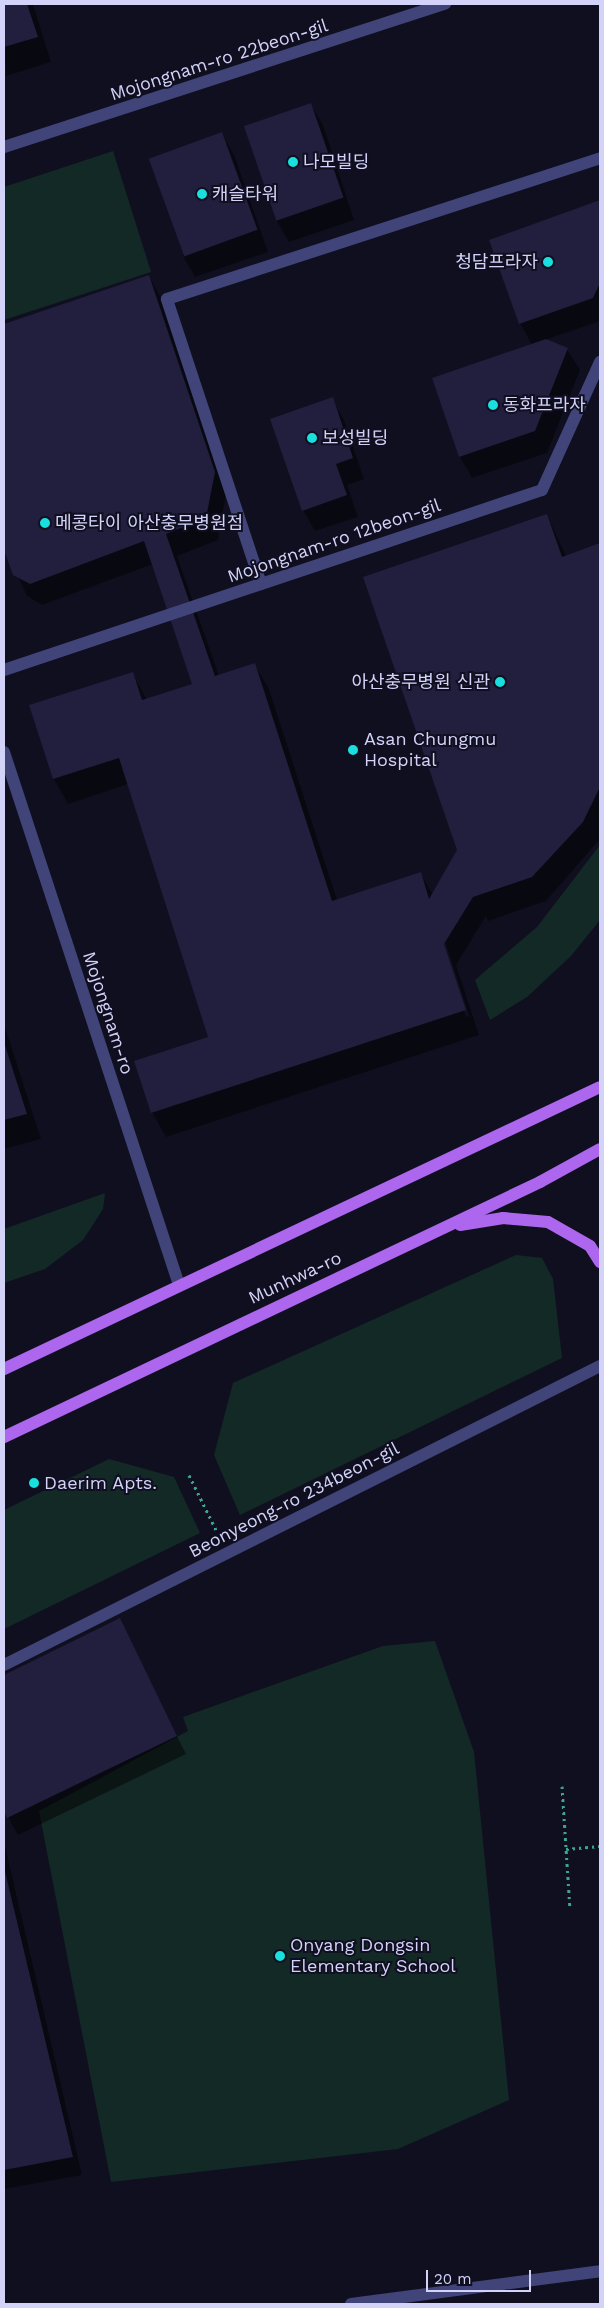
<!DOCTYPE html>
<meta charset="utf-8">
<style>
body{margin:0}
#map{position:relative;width:604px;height:2308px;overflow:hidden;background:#100f20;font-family:"Work Sans","Noto Sans KR",sans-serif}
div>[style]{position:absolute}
.green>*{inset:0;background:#132926}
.shadow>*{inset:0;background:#0007}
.building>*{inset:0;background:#211e3e;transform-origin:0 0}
.path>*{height:3px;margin-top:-1.5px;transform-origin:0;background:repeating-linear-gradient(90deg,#3ba694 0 2.5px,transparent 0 6.5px)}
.minor>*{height:12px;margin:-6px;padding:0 6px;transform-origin:6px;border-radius:6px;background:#404479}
.major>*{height:12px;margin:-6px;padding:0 6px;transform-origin:6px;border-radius:6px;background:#ad66ee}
.dots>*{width:14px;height:14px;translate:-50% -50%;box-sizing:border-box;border:2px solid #100f20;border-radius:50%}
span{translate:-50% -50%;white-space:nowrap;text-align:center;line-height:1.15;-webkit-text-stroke:4px #100f20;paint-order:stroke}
.street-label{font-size:18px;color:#d3d3fa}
.poi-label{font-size:18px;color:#d3d3fa}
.left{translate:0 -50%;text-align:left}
.right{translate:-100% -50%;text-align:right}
.frame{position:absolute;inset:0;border:5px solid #d3d3fa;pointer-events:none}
.scale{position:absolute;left:426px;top:2270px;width:105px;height:22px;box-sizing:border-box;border:2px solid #d3d3fa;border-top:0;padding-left:6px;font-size:15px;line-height:18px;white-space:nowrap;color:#d3d3fa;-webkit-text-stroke:4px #100f20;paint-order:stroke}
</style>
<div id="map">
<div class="green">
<i style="clip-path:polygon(113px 151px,151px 272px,4px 320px,4px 187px)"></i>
<i style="clip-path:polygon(600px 845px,600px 920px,571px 956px,527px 997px,490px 1020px,475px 980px,537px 927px)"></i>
<i style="clip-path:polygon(105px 1193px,103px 1209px,83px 1240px,45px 1269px,4px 1283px,4px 1229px)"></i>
<i style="clip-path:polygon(516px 1255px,542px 1258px,553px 1279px,562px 1358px,240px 1515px,214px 1455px,233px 1383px)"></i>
<i style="clip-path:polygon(109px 1459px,174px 1477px,200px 1533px,4px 1629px,4px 1510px)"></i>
<i style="clip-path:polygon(435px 1641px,474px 1752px,509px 2100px,398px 2149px,111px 2182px,39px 1811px,188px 1731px,183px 1717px,383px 1646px)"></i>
</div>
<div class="shadow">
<i style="clip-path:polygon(4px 4px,33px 4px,51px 62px,6px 76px)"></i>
<i style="clip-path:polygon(310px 104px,323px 125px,354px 220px,289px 242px,277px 221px,245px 127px)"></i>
<i style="clip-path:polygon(222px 134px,234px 155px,268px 252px,195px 277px,183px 256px)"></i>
<i style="clip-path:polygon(600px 201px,600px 321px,545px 340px,567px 349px,580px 370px,547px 453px,472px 478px,460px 457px,434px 379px,532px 345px,520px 323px,490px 241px)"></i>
<i style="clip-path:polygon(evenodd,149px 276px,161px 298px,226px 494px,218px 540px,177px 556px,219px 676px,254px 664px,269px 689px,337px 900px,420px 873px,433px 895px,458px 850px,547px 515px,566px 556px,600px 545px,600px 839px,546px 901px,488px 921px,486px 916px,456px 965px,479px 1035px,166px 1137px,152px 1112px,210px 1038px,128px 784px,68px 804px,54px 779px,31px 706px,132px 673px,147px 700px,194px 684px,153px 564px,42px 605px,27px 596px,4px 546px,4px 325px,149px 276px,441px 939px,446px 944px,469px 1016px,466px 1017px,441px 939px)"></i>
<i style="clip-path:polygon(332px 399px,344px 420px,364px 479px,347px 485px,358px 517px,315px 531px,303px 510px)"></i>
<i style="clip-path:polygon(4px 1024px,41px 1139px,4px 1149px)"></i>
<i style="clip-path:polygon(119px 1620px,186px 1754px,18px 1835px,4px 1810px,4px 1677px)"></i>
<i style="clip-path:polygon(4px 1842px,82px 2175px,4px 2189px)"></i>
</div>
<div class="building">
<i style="clip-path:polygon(4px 4px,27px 4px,38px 37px,4px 47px)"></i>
<i style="left:311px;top:103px;width:100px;height:71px;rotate:71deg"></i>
<i style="left:222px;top:132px;width:104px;height:78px;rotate:70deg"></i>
<i style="clip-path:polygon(600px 200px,600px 283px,593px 298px,519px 324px,489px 240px)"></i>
<i style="clip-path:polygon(149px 275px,215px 472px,206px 518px,166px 534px,215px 676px,255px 663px,332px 901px,421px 872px,429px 899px,457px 850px,363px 577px,547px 514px,562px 557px,600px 543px,600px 787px,583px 822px,532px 877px,473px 897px,444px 944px,466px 1010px,151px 1113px,134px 1061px,208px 1037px,119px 758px,53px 779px,29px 705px,133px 672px,142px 700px,192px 684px,144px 541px,30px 584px,13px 575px,4px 550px,4px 324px)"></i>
<i style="clip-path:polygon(546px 339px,568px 348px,535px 431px,459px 457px,432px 378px)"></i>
<i style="clip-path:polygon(333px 397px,353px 458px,336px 464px,347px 495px,302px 511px,270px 419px)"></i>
<i style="clip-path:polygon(4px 1042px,27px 1114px,4px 1120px)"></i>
<i style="clip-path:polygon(120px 1618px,177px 1736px,7px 1818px,4px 1812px,4px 1675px)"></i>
<i style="clip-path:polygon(4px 1867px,73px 2157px,4px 2170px)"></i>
</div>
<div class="path">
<i style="left:189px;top:1475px;width:64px;rotate:63.8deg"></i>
<i style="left:562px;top:1786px;width:123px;rotate:86.3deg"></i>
<i style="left:566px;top:1849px;width:34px;rotate:-5deg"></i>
</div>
<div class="minor">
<i style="left:4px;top:147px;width:464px;rotate:-18deg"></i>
<i style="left:261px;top:584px;width:300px;rotate:-108.3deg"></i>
<i style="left:167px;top:299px;width:455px;rotate:-18deg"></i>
<i style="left:4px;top:670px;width:567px;rotate:-18.5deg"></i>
<i style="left:542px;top:490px;width:141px;rotate:-65.6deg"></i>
<i style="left:4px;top:752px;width:561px;rotate:71.82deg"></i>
<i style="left:4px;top:1665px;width:667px;rotate:-26.64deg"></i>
<i style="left:351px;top:2304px;width:251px;rotate:-7.5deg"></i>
</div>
<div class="major">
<i style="left:460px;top:1225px;width:44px;rotate:-9.2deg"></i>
<i style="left:503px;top:1218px;width:45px;rotate:5.1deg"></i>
<i style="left:548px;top:1222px;width:48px;rotate:29.7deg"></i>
<i style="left:590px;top:1246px;width:19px;rotate:58deg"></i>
<i style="left:4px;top:1369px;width:659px;rotate:-25.32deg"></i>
<i style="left:4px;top:1437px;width:594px;rotate:-25.44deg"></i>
<i style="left:540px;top:1182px;width:68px;rotate:-28.8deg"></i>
</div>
<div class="dots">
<i style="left:293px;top:162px;background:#19e0de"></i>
<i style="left:202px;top:194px;background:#19e0de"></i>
<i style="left:548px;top:262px;background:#19e0de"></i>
<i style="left:493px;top:405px;background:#19e0de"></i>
<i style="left:312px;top:438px;background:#19e0de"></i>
<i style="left:45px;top:523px;background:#19e0de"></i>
<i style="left:500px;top:682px;background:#19e0de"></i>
<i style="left:353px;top:750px;background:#19e0de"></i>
<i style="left:34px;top:1483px;background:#19e0de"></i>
<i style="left:280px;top:1956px;background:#19e0de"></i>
</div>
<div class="street-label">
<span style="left:219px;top:60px;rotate:-18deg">Mojongnam-ro 22beon-gil</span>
<span style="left:334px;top:541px;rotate:-19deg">Mojongnam-ro 12beon-gil</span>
<span style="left:108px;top:1013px;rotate:72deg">Mojongnam-ro</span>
<span style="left:295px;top:1278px;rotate:-25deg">Munhwa-ro</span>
<span style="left:294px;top:1500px;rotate:-27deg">Beonyeong-ro 234beon-gil</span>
</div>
<div class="poi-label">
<span class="left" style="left:303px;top:162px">나모빌딩</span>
<span class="left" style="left:212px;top:194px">캐슬타워</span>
<span class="right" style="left:538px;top:262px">청담프라자</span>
<span class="left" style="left:503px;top:405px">동화프라자</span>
<span class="left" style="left:322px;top:438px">보성빌딩</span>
<span class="left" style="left:55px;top:523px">메콩타이 아산충무병원점</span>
<span class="right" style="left:490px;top:682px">아산충무병원 신관</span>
<span class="left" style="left:364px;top:750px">Asan Chungmu<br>Hospital</span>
<span class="left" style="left:44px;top:1483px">Daerim Apts.</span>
<span class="left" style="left:290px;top:1956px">Onyang Dongsin<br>Elementary School</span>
</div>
<div class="frame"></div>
<div class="scale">20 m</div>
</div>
